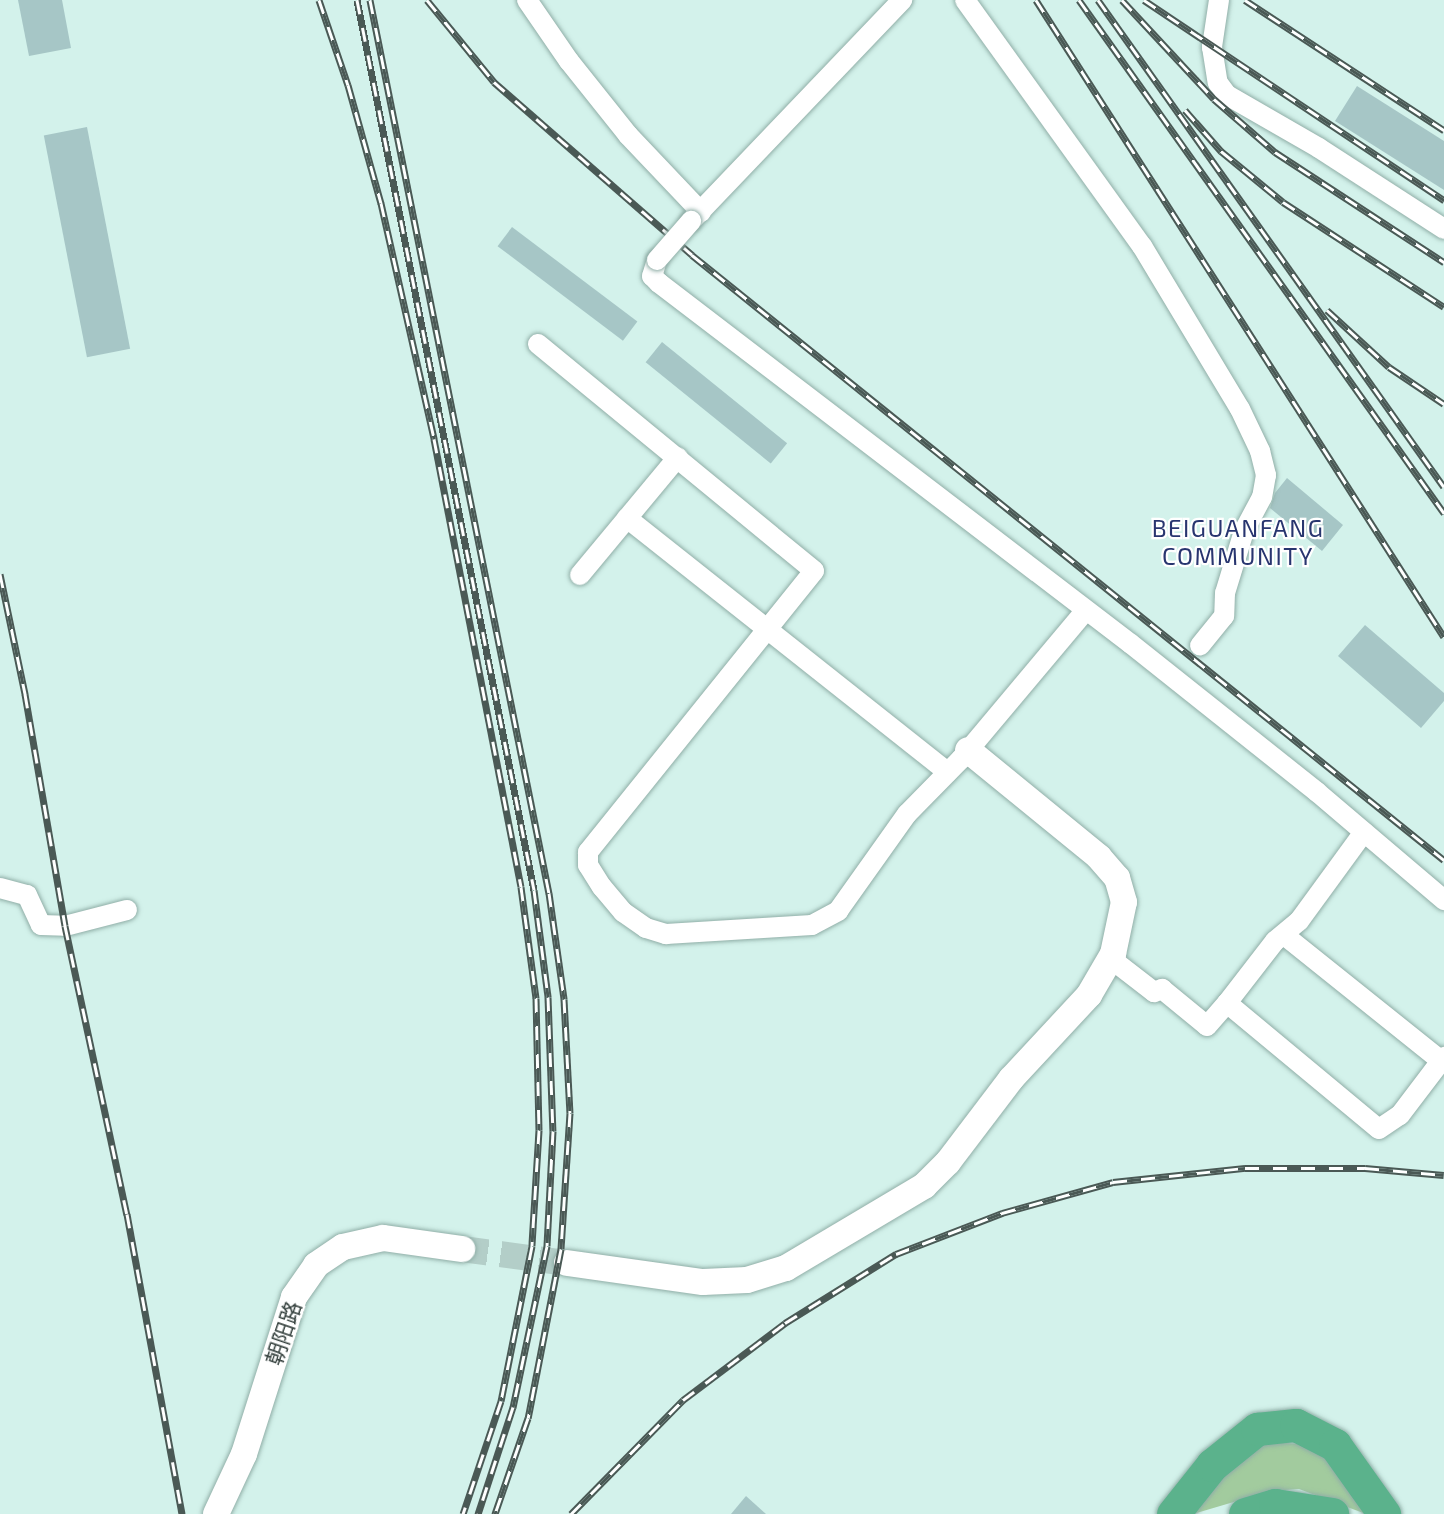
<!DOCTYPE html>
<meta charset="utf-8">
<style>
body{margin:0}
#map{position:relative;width:1444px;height:1514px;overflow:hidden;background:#d3f2eb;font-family:"Exo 2","Noto Sans SC",sans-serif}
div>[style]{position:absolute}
.green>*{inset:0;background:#a2cb9e}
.building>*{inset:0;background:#a6c6c6;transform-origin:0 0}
.tertiary-tunnel>*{height:26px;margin-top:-13px;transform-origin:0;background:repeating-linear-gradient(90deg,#b3cec8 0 26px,transparent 0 39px)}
.roads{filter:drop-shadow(0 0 2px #90aea7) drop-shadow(0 0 2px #90aea7)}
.minor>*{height:20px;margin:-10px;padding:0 10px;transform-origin:10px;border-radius:10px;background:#fff}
.tertiary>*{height:26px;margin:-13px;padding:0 13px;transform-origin:13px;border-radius:13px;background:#fff}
.trunk>*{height:33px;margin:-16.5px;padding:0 16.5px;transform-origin:16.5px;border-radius:16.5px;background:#5bb28c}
.rail>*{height:7px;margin-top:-3.5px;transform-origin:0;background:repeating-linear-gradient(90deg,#fff 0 14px,#4a5955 0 28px);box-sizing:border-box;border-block:2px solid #4a5955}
.bridges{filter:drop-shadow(0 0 2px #90aea7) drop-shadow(0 0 2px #90aea7)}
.minor-bridge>*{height:20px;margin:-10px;padding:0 10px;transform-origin:10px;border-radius:10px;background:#fff}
span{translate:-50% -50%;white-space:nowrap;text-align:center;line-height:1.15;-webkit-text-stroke:4.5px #fff;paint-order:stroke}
.street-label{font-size:22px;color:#333f3c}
.neighbourhood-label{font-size:24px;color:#28356f;letter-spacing:1.5px}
</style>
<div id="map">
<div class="green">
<i style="clip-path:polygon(1274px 1442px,1299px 1444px,1324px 1456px,1366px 1514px,1299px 1489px,1271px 1491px,1193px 1514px,1220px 1480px,1258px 1445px)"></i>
</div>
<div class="building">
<i style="clip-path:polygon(18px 0,62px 0,71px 48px,29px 56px)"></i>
<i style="clip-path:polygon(1357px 86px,1444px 141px,1444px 190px,1335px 121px)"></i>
<i style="left:87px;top:127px;width:226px;height:44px;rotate:79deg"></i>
<i style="left:512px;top:227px;width:157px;height:24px;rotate:37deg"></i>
<i style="left:662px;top:342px;width:161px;height:26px;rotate:39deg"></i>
<i style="clip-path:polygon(1287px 478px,1343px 525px,1322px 551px,1270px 508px,1275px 493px)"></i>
<i style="clip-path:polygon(1365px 625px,1444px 693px,1444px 701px,1421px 728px,1338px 656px)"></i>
<i style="clip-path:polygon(746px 1496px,766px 1514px,731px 1514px)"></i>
</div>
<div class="tertiary-tunnel">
<i style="left:462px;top:1249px;width:106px;rotate:7.6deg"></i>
</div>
<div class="roads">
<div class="minor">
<i style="left:527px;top:0;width:74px;rotate:55.5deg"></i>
<i style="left:569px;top:61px;width:95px;rotate:51.4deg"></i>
<i style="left:628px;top:135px;width:106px;rotate:46.5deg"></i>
<i style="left:965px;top:0;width:303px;rotate:54.3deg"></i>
<i style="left:1142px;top:246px;width:190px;rotate:59deg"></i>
<i style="left:1240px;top:409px;width:47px;rotate:64.5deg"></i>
<i style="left:1260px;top:451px;width:25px;rotate:76deg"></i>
<i style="left:1266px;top:475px;width:22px;rotate:100deg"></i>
<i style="left:1262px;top:497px;width:38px;rotate:118deg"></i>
<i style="left:1244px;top:531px;width:65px;rotate:107deg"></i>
<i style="left:1225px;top:593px;width:23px;rotate:92deg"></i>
<i style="left:1224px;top:616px;width:38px;rotate:129deg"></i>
<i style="left:1219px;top:0;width:48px;rotate:98.5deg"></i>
<i style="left:1212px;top:47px;width:36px;rotate:81deg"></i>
<i style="left:1218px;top:83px;width:15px;rotate:53deg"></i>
<i style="left:1227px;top:95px;width:106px;rotate:29.9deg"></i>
<i style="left:1319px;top:148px;width:149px;rotate:32.9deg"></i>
<i style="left:691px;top:221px;width:306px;rotate:-46.3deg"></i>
<i style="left:657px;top:260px;width:17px;rotate:107deg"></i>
<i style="left:652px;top:276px;width:10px;rotate:45deg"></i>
<i style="left:659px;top:283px;width:594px;rotate:37.41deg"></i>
<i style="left:1131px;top:644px;width:238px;rotate:38.5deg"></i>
<i style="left:1317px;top:792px;width:167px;rotate:40.4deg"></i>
<i style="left:538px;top:344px;width:357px;rotate:39.4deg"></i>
<i style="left:814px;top:571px;width:361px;rotate:128.8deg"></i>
<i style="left:588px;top:852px;width:13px;rotate:90deg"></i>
<i style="left:588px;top:865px;width:26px;rotate:58deg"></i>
<i style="left:602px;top:887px;width:33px;rotate:50deg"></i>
<i style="left:623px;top:912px;width:28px;rotate:35deg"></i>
<i style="left:646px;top:928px;width:21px;rotate:17deg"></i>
<i style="left:666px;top:934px;width:146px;rotate:-3.5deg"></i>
<i style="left:812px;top:925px;width:30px;rotate:-28deg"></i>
<i style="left:838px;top:911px;width:119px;rotate:-54.6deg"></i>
<i style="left:907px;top:814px;width:77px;rotate:-45.5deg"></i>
<i style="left:961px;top:759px;width:194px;rotate:-50deg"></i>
<i style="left:627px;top:518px;width:409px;rotate:38.4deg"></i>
<i style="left:580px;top:575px;width:153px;rotate:-50.3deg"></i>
<i style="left:0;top:888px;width:28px;rotate:15deg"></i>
<i style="left:27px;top:895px;width:33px;rotate:65deg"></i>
<i style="left:41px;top:925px;width:24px;rotate:2deg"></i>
<i style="left:65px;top:926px;width:64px;rotate:-14.5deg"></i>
<i style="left:1284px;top:935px;width:201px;rotate:38.7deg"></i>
<i style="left:1110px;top:958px;width:56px;rotate:37.7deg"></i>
<i style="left:1154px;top:992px;width:9px;rotate:-21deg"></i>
<i style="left:1162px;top:989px;width:58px;rotate:39.4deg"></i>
<i style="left:1207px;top:1026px;width:30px;rotate:-49deg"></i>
<i style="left:1227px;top:1003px;width:197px;rotate:39.7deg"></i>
<i style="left:1379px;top:1129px;width:25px;rotate:-34deg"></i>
<i style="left:1400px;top:1115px;width:73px;rotate:-52.8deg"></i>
<i style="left:1227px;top:1003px;width:78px;rotate:-52.3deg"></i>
<i style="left:1275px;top:941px;width:31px;rotate:-40deg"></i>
<i style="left:1299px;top:921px;width:110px;rotate:-53.9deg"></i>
</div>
<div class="tertiary">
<i style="left:567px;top:1263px;width:137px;rotate:8deg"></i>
<i style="left:703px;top:1282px;width:44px;rotate:-2.6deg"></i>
<i style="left:747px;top:1280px;width:41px;rotate:-17.1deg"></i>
<i style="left:786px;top:1268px;width:161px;rotate:-30.7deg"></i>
<i style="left:924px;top:1186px;width:34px;rotate:-45deg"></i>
<i style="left:948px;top:1162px;width:104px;rotate:-52.8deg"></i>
<i style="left:1011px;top:1079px;width:115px;rotate:-47.1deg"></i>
<i style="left:1089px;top:995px;width:48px;rotate:-59.7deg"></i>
<i style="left:1113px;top:954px;width:53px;rotate:-78.1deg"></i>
<i style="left:1124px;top:902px;width:25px;rotate:-106deg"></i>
<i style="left:1117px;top:878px;width:28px;rotate:-131deg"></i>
<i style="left:1099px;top:857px;width:169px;rotate:-140.8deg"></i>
<i style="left:216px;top:1514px;width:66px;rotate:-65deg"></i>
<i style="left:244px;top:1454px;width:165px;rotate:-72.3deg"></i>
<i style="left:294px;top:1297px;width:39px;rotate:-55deg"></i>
<i style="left:316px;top:1265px;width:32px;rotate:-34deg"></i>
<i style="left:343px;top:1247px;width:41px;rotate:-12.7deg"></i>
<i style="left:383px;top:1238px;width:80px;rotate:7.9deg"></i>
</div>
<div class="trunk">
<i style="left:1173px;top:1514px;width:63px;rotate:-51.5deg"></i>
<i style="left:1212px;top:1465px;width:58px;rotate:-38.7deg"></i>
<i style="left:1257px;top:1429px;width:39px;rotate:-6deg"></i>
<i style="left:1296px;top:1425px;width:44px;rotate:27.1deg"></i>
<i style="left:1335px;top:1445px;width:85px;rotate:54.6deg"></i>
<i style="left:1245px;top:1514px;width:31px;rotate:-17deg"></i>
<i style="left:1275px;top:1505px;width:58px;rotate:9deg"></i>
</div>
</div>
<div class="rail">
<i style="left:319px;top:0;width:90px;rotate:71.2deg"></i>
<i style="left:348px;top:85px;width:123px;rotate:74.4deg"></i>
<i style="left:381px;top:203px;width:242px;rotate:77.3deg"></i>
<i style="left:434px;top:439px;width:456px;rotate:79deg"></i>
<i style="left:521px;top:887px;width:112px;rotate:82.3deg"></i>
<i style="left:536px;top:998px;width:132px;rotate:88.7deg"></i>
<i style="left:539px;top:1130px;width:116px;rotate:93.5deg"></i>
<i style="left:532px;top:1246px;width:158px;rotate:101.3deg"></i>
<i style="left:501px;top:1401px;width:119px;rotate:108.6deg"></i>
<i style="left:357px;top:0;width:907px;rotate:78.75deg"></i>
<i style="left:534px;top:890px;width:108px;rotate:82.5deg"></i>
<i style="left:548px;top:997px;width:134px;rotate:87.9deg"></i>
<i style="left:553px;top:1131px;width:115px;rotate:93deg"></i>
<i style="left:547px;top:1246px;width:165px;rotate:101.9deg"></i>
<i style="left:513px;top:1407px;width:113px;rotate:108.1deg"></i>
<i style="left:370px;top:0;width:911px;rotate:78.67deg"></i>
<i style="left:549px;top:893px;width:107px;rotate:81.9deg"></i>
<i style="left:564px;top:999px;width:114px;rotate:87deg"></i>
<i style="left:570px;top:1113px;width:136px;rotate:93.8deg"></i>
<i style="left:561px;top:1249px;width:172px;rotate:101deg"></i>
<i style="left:528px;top:1418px;width:102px;rotate:109deg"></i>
<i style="left:427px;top:0;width:106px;rotate:50.7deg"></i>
<i style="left:494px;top:82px;width:263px;rotate:41.1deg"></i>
<i style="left:692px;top:255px;width:965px;rotate:38.82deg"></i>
<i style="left:1036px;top:0;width:756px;rotate:57.36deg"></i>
<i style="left:1079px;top:0;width:630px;rotate:54.57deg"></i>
<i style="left:1098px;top:0;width:597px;rotate:54.61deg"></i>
<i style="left:1122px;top:0;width:135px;rotate:47.1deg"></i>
<i style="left:1214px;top:99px;width:81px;rotate:41deg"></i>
<i style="left:1275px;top:152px;width:202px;rotate:33.1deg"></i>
<i style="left:1144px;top:0;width:361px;rotate:33.7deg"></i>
<i style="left:1245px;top:0;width:238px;rotate:33.2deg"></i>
<i style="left:1185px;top:110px;width:55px;rotate:48.7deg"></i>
<i style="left:1221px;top:151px;width:80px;rotate:39.4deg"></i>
<i style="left:1283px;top:202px;width:192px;rotate:33.1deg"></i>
<i style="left:1327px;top:310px;width:84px;rotate:42.6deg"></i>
<i style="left:1389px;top:367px;width:66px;rotate:33.9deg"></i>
<i style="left:0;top:574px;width:123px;rotate:78.2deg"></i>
<i style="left:25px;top:694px;width:235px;rotate:80.2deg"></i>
<i style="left:65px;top:926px;width:295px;rotate:77.9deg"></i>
<i style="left:127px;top:1214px;width:305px;rotate:79.6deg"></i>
<i style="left:571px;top:1514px;width:160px;rotate:-45.5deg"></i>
<i style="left:683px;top:1400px;width:128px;rotate:-37deg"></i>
<i style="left:785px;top:1323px;width:131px;rotate:-31.9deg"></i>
<i style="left:896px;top:1254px;width:114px;rotate:-21.1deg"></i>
<i style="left:1002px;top:1213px;width:115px;rotate:-15.6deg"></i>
<i style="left:1113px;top:1182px;width:133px;rotate:-6.1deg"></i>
<i style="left:1245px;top:1168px;width:120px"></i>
<i style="left:1365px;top:1168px;width:79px;rotate:5.1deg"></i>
</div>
<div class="bridges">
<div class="minor-bridge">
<i style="left:657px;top:260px;width:52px;rotate:-48.9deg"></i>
</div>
</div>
<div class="street-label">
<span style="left:283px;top:1333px;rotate:-71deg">朝阳路</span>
</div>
<div class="neighbourhood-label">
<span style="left:1238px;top:542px">BEIGUANFANG<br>COMMUNITY</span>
</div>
</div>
